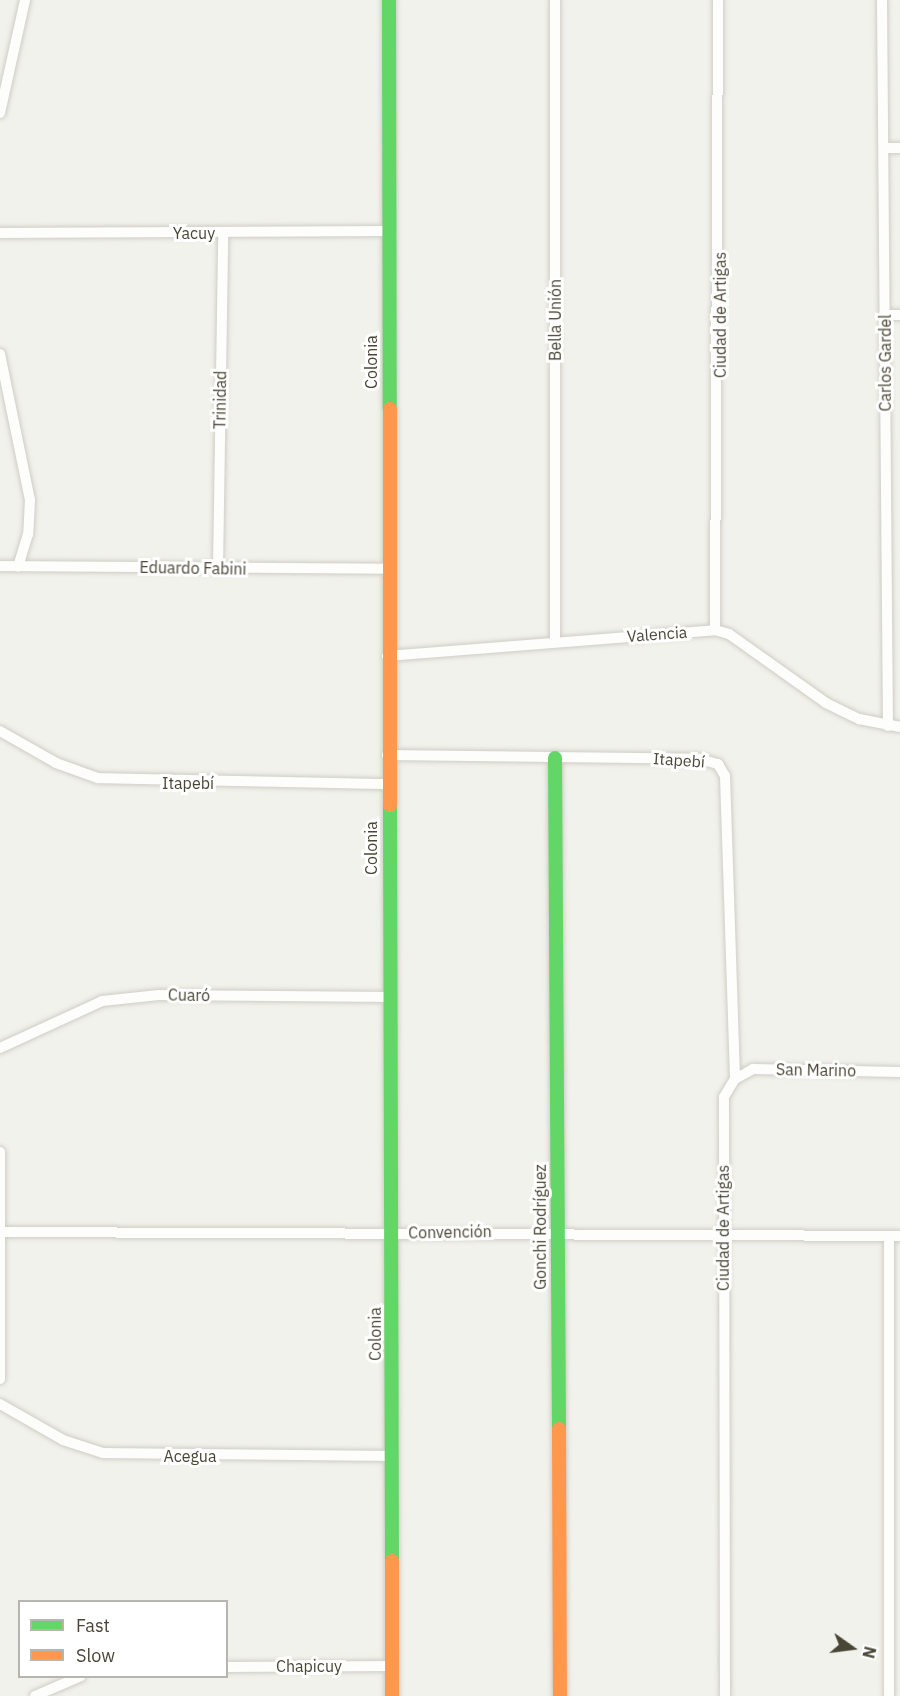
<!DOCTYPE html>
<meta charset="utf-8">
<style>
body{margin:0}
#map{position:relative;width:900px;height:1696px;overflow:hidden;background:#f2f2ec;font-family:"IBM Plex Sans",sans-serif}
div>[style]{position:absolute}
.roads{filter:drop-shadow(0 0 2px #cecdc6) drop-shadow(0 0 2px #cecdc6)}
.street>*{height:10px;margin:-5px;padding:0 5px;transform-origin:5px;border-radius:5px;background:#fdfdfc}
.fast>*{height:14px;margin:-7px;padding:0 7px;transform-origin:7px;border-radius:7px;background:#63d668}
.slow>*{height:14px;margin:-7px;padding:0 7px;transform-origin:7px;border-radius:7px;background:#ff974d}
span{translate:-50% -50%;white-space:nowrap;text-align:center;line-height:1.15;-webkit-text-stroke:6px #fff;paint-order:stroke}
.street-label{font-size:16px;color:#4a4636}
.legend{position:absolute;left:18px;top:1600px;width:210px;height:78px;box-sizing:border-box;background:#fff;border:2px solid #b7b5af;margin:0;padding:8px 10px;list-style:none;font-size:18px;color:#4a4636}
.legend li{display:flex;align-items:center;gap:12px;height:30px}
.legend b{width:30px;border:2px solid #b7b5af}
.north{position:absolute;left:822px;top:1618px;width:60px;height:60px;-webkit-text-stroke:4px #fff;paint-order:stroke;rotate:104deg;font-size:16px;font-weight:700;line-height:24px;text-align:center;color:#4a4636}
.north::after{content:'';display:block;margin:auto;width:21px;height:27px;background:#4a4636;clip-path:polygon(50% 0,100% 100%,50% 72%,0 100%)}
</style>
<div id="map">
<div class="roads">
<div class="street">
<i style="left:555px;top:0;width:640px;rotate:90deg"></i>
<i style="left:882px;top:0;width:726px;rotate:89.53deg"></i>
<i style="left:0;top:113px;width:116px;rotate:-77.5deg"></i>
<i style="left:885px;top:148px;width:15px"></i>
<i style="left:0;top:233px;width:388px;rotate:-0.3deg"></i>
<i style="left:885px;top:315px;width:15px"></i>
<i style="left:0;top:354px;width:149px;rotate:78.4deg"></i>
<i style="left:30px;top:500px;width:34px;rotate:93deg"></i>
<i style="left:28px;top:534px;width:34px;rotate:107deg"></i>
<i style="left:0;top:566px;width:387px;rotate:0.4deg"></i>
<i style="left:218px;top:568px;width:335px;rotate:-89.1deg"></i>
<i style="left:715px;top:630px;width:630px;rotate:-89.73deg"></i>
<i style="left:387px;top:656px;width:329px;rotate:-4.5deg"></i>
<i style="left:715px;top:630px;width:15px;rotate:16deg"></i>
<i style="left:729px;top:634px;width:119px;rotate:35.4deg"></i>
<i style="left:826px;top:703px;width:37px;rotate:26deg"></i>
<i style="left:859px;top:719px;width:42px;rotate:11deg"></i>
<i style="left:0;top:731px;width:64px;rotate:29.7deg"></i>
<i style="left:56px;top:763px;width:45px;rotate:19.7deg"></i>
<i style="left:98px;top:778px;width:289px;rotate:1.2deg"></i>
<i style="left:387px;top:755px;width:313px;rotate:0.7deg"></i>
<i style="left:700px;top:759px;width:19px;rotate:16deg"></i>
<i style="left:718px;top:764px;width:14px;rotate:60deg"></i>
<i style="left:725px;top:776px;width:303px;rotate:88.1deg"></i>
<i style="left:0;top:1048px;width:112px;rotate:-24.7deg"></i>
<i style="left:102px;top:1001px;width:57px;rotate:-6deg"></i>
<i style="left:159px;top:995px;width:230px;rotate:0.5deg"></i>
<i style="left:0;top:1152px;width:227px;rotate:90deg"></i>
<i style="left:0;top:1232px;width:900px;rotate:0.25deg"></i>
<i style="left:889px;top:1236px;width:460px;rotate:90deg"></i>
<i style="left:0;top:1404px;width:73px;rotate:29.7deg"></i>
<i style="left:63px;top:1440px;width:42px;rotate:18deg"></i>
<i style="left:103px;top:1453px;width:288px;rotate:0.6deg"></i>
<i style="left:226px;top:1667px;width:166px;rotate:-0.3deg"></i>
<i style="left:35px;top:1696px;width:50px;rotate:-23.5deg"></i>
<i style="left:725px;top:1696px;width:599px;rotate:-90.1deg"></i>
<i style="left:724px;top:1097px;width:21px;rotate:-59deg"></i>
<i style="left:735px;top:1079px;width:21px;rotate:-29deg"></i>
<i style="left:753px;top:1069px;width:147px;rotate:1.2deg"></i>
</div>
<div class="fast">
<i style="left:389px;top:0;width:409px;rotate:89.9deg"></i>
<i style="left:555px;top:758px;width:671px;rotate:89.66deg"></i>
<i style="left:390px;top:805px;width:756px;rotate:89.85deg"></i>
</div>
<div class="slow">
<i style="left:390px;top:409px;width:396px;rotate:90deg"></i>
<i style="left:559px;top:1429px;width:267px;rotate:89.8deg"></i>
<i style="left:392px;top:1561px;width:135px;rotate:90deg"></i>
</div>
</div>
<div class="street-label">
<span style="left:194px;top:233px">Yacuy</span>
<span style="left:720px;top:315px;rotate:-90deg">Ciudad de Artigas</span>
<span style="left:555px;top:320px;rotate:-90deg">Bella Unión</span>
<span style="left:371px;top:362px;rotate:-90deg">Colonia</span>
<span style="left:885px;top:363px;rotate:-90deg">Carlos Gardel</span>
<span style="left:220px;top:400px;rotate:-89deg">Trinidad</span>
<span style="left:193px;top:568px;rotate:1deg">Eduardo Fabini</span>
<span style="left:657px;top:634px;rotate:-4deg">Valencia</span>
<span style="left:679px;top:760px;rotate:4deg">Itapebí</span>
<span style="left:188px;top:783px">Itapebí</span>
<span style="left:371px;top:848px;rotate:-90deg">Colonia</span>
<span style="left:189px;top:995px;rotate:1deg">Cuaró</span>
<span style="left:816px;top:1070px;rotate:1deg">San Marino</span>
<span style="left:540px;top:1227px;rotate:-90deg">Gonchi Rodríguez</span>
<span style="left:723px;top:1228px;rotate:-90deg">Ciudad de Artigas</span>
<span style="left:450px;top:1232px;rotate:-1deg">Convención</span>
<span style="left:375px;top:1334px;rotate:-90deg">Colonia</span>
<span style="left:190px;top:1456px">Acegua</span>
<span style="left:309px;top:1666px">Chapicuy</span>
</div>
<ul class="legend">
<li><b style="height:8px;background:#63d668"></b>Fast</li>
<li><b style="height:8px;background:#ff974d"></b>Slow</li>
</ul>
<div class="north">N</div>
</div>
